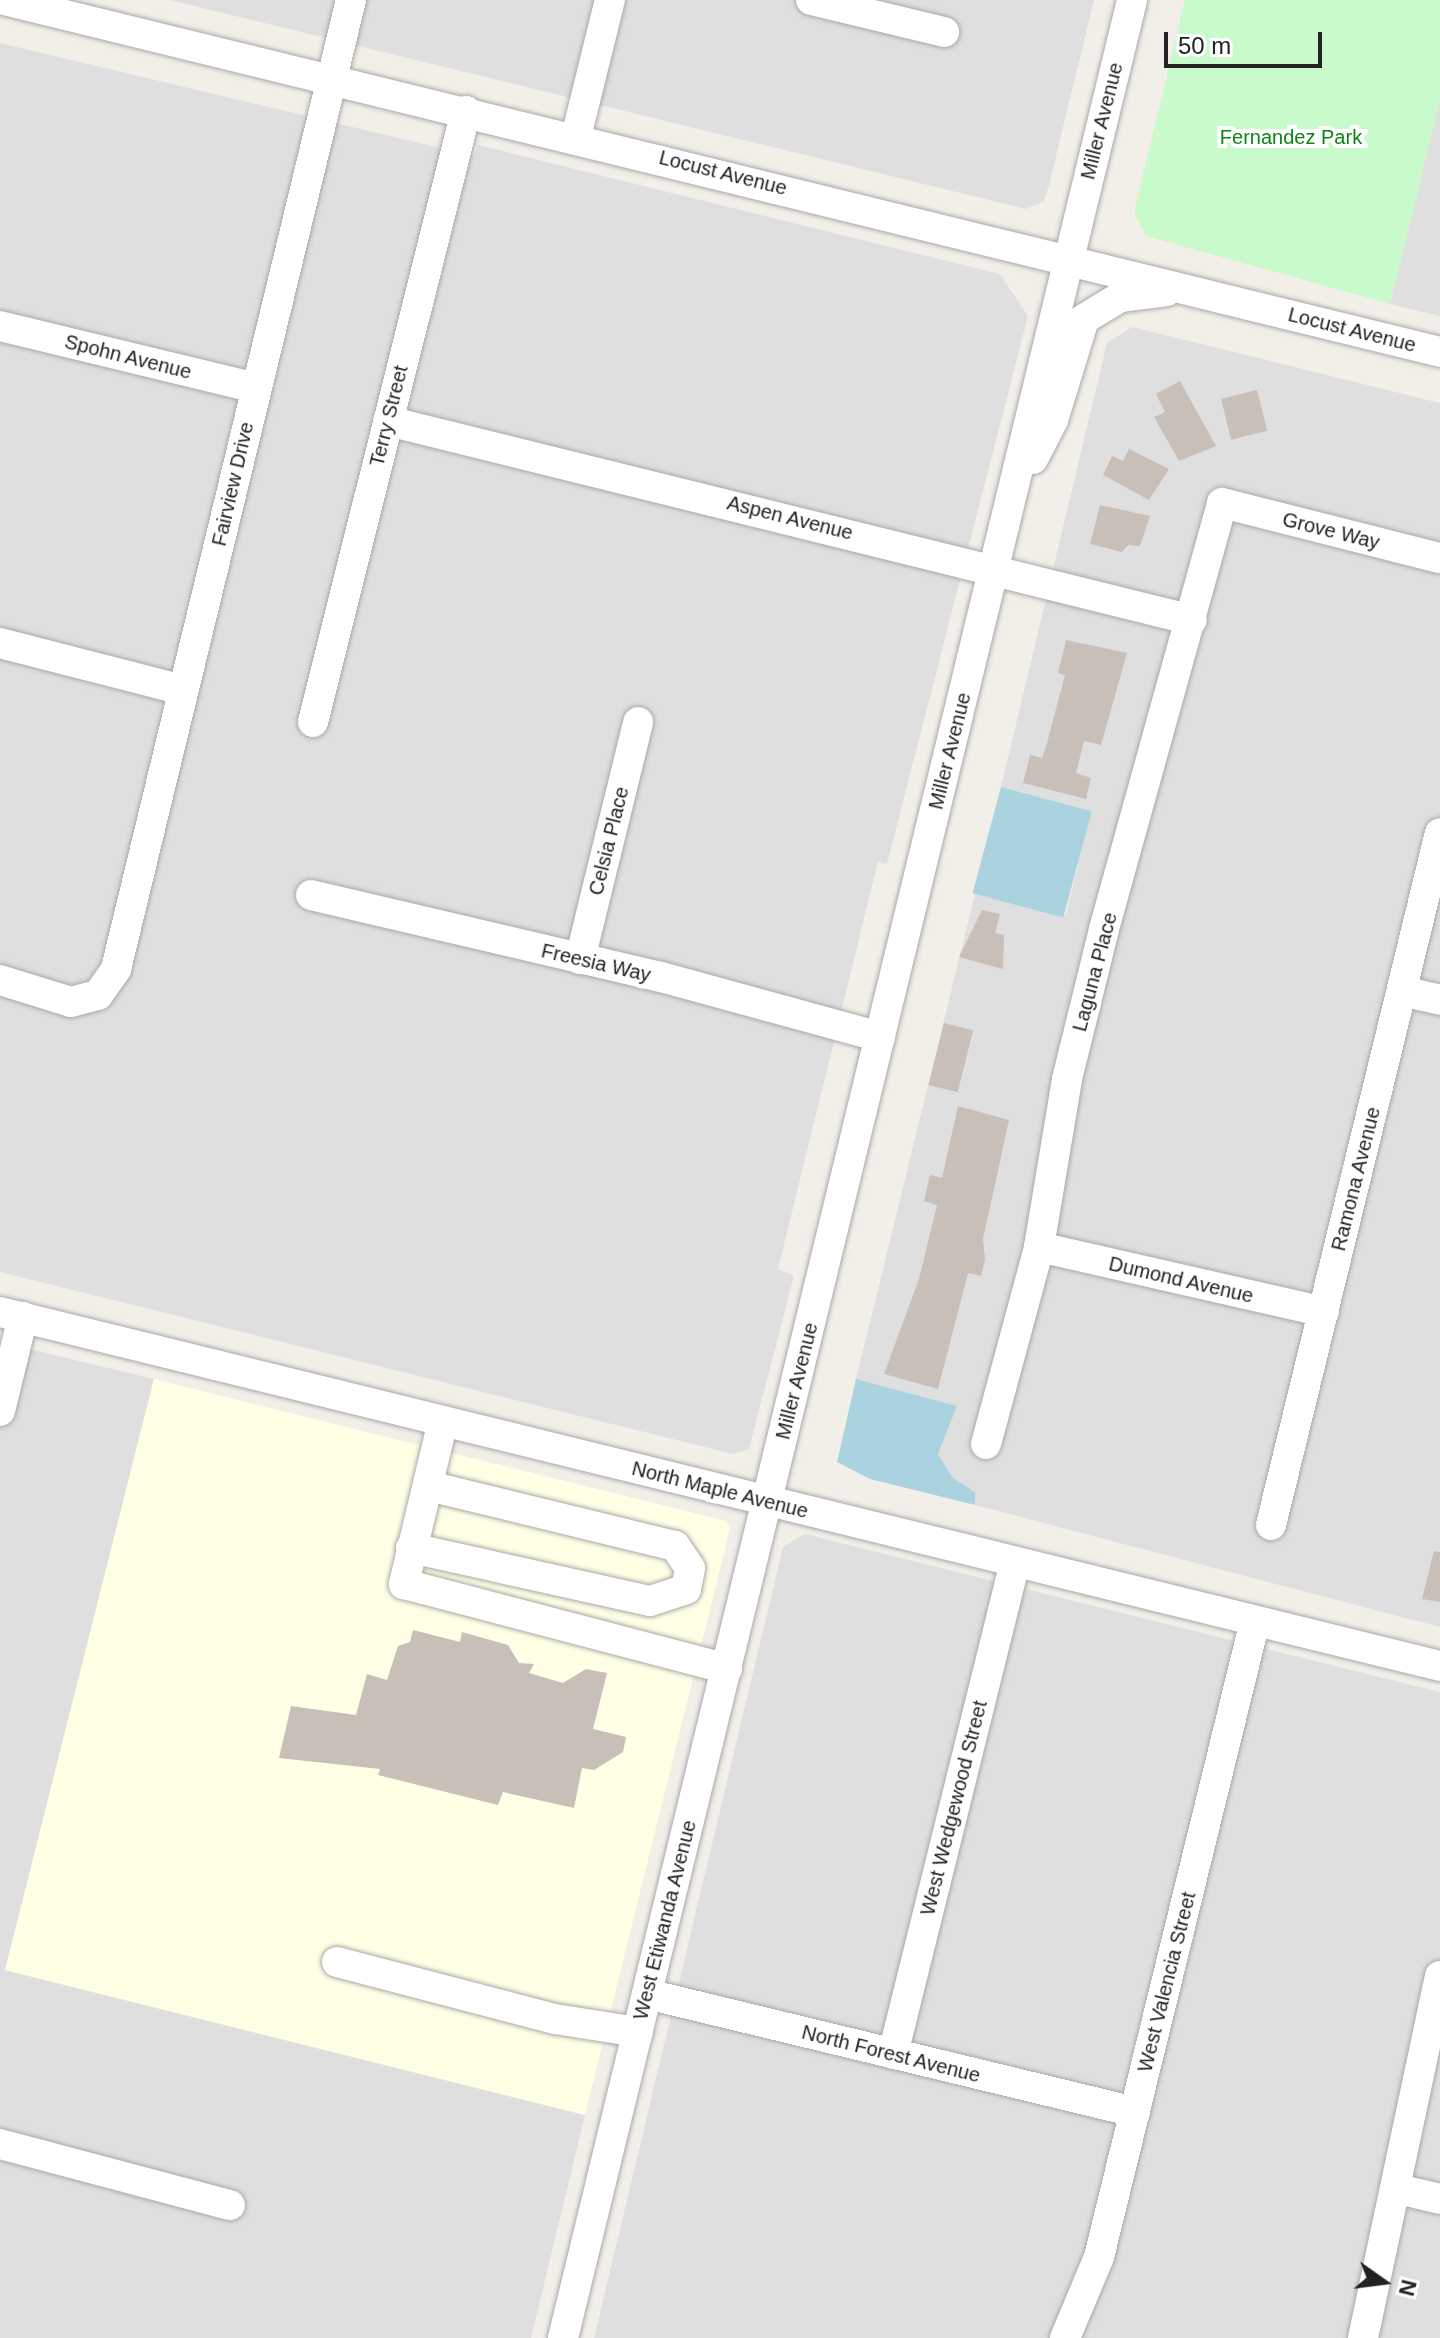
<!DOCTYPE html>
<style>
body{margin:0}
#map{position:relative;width:1440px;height:2338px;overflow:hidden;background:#f2efe9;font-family:Arial,sans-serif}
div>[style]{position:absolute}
.residential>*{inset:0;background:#e0dfdf}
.education>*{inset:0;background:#ffffe5}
.park>*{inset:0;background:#c8facc}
.water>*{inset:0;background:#aad3df;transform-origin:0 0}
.building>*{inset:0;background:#c7bfb8;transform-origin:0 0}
.roads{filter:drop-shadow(0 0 2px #a9a9a9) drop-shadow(0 0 2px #a9a9a9)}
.minor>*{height:30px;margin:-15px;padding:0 15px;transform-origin:15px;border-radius:15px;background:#fff}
span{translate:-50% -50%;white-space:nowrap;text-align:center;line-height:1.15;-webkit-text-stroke:8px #fff;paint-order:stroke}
.street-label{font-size:20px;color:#222}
.park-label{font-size:20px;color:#0c8416}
.north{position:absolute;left:1344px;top:2242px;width:80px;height:80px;-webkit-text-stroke:6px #fff;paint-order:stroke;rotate:104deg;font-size:22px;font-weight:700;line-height:32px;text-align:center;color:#222}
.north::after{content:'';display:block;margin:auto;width:28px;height:36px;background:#222;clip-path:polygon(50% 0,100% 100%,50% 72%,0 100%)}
.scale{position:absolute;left:1164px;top:32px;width:158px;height:36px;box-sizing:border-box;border:4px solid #222;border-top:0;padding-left:10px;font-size:24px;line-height:28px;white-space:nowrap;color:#222;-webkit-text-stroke:6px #fff;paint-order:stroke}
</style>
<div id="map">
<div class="residential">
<i style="clip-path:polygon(170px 0,1094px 0,1049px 185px,1044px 201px,1026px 209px)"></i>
<i style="clip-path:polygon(0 43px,474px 156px,478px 145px,1000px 274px,1028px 316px,887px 864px,878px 862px,778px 1269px,794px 1276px,749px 1449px,733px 1454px,0 1272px)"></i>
<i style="clip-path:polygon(1440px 99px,1440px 316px,1390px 304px)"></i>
<i style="clip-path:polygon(1132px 327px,1440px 403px,1440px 1627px,975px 1505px,975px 1492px,953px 1478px,938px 1454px,956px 1406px,856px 1379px,975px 894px,1066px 915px,1091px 811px,1001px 787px,1107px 343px)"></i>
<i style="clip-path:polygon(0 1342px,154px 1379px,5px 1970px,585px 2115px,531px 2338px,0 2338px)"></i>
<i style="clip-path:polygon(805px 1534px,1440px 1692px,1440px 2338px,594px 2338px,783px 1547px)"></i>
</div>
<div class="education">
<i style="clip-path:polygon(154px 1379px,726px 1521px,730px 1528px,585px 2115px,5px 1970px)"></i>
</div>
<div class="park">
<i style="clip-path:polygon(1185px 0,1440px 0,1440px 99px,1390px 304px,1146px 236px,1134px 212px)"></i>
</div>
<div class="water">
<i style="left:1001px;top:787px;width:94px;height:110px;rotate:15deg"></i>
<i style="clip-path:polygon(856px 1379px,957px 1406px,938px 1454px,953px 1478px,975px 1492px,975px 1505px,870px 1479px,837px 1462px)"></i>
</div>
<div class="building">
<i style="clip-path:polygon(1180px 381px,1216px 446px,1179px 461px,1154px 417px,1165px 412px,1156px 394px)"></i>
<i style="left:1257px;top:390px;width:42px;height:37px;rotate:76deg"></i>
<i style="clip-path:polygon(1129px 449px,1169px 469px,1149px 500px,1103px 475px,1112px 456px,1123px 461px)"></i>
<i style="clip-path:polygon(1100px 505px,1150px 516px,1140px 546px,1128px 545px,1122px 552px,1090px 544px)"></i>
<i style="clip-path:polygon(1066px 640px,1127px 653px,1101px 745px,1084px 741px,1076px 773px,1091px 778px,1086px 799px,1023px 783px,1030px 755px,1042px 758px,1047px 743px,1065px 675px,1058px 673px)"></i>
<i style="clip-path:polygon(982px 910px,1000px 914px,995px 933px,1004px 935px,1003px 969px,959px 957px)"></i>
<i style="left:944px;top:1023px;width:30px;height:64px;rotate:14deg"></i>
<i style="clip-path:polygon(958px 1106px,1009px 1120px,983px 1239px,985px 1260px,981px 1276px,968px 1273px,938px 1389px,884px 1374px,919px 1279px,937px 1205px,924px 1201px,930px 1175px,942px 1178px)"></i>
<i style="clip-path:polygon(1434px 1551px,1440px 1552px,1440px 1602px,1422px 1599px)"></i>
<i style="clip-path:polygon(413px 1630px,460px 1642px,462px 1632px,508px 1645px,519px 1663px,534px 1664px,529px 1673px,563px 1683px,586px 1669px,607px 1673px,593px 1729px,626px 1737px,623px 1752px,594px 1770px,582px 1768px,574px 1808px,503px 1792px,498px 1805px,378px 1775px,380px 1769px,279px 1758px,291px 1706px,356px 1715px,367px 1674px,387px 1680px,398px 1646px,410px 1642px)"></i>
</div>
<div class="roads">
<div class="minor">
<i style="left:4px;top:0;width:1479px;rotate:13.77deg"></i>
<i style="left:811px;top:0;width:137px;rotate:13.5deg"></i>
<i style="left:576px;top:137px;width:141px;rotate:-76.1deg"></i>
<i style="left:0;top:326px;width:263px;rotate:13.6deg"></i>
<i style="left:388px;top:421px;width:828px;rotate:13.9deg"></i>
<i style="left:1033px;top:459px;width:44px;rotate:-62.9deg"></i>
<i style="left:1053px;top:420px;width:106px;rotate:-72.9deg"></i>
<i style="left:1084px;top:319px;width:42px;rotate:-31.4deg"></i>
<i style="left:1120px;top:297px;width:47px;rotate:-7.3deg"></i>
<i style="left:0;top:643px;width:189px;rotate:14.4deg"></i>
<i style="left:313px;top:722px;width:630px;rotate:-75.94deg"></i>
<i style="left:311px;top:895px;width:359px;rotate:13.2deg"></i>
<i style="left:661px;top:977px;width:227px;rotate:15.3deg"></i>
<i style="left:580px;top:959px;width:244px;rotate:-76.2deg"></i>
<i style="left:0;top:980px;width:74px;rotate:17.2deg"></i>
<i style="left:71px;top:1002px;width:28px;rotate:-15deg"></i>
<i style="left:98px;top:995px;width:32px;rotate:-55deg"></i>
<i style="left:116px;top:969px;width:997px;rotate:-76.37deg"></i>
<i style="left:1402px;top:991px;width:39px;rotate:13deg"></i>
<i style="left:1039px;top:1247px;width:292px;rotate:12.8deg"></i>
<i style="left:0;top:1312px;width:1483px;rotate:13.81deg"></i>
<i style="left:0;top:1411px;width:97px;rotate:-76.3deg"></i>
<i style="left:443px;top:1421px;width:168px;rotate:103.5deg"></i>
<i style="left:404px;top:1584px;width:334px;rotate:14.7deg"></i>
<i style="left:986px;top:1444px;width:204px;rotate:-74.9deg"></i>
<i style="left:1039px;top:1247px;width:170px;rotate:-80.5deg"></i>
<i style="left:1067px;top:1079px;width:154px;rotate:-76.1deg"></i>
<i style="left:1104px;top:929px;width:442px;rotate:-74.5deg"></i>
<i style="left:1222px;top:503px;width:225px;rotate:14.2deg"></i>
<i style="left:1271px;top:1525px;width:712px;rotate:-76.28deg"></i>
<i style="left:411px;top:1548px;width:245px;rotate:12.5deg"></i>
<i style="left:650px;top:1601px;width:38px;rotate:-18deg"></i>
<i style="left:686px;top:1589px;width:21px;rotate:-79deg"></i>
<i style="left:690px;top:1568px;width:27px;rotate:-124deg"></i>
<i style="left:675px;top:1546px;width:253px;rotate:-166.3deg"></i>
<i style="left:337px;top:1962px;width:225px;rotate:14.7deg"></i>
<i style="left:555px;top:2019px;width:84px;rotate:8.9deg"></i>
<i style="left:647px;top:1994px;width:502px;rotate:13.59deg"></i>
<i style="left:893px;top:2054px;width:507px;rotate:-76.07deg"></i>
<i style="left:0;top:2144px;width:238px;rotate:14.9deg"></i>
<i style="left:1398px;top:2189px;width:43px;rotate:13.4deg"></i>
<i style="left:563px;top:2338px;width:2406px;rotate:-76.32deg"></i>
<i style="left:1065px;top:2338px;width:88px;rotate:-67.2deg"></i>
<i style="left:1099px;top:2257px;width:655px;rotate:-76.22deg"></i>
<i style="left:1363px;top:2338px;width:370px;rotate:-78deg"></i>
</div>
</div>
<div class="street-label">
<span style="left:1102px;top:121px;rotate:-76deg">Miller Avenue</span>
<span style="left:723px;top:173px;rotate:14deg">Locust Avenue</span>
<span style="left:1352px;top:330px;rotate:14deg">Locust Avenue</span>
<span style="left:128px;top:357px;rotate:14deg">Spohn Avenue</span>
<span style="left:389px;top:416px;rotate:-76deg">Terry Street</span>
<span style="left:233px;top:484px;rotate:-77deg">Fairview Drive</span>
<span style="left:790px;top:518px;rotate:14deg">Aspen Avenue</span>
<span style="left:1331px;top:531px;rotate:14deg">Grove Way</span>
<span style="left:950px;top:751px;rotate:-76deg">Miller Avenue</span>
<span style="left:609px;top:841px;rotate:-76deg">Celsia Place</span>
<span style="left:596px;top:963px;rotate:13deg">Freesia Way</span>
<span style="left:1095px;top:972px;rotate:-75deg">Laguna Place</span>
<span style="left:1356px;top:1179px;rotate:-76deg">Ramona Avenue</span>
<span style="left:1181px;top:1280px;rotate:13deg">Dumond Avenue</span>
<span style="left:797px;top:1381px;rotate:-76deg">Miller Avenue</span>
<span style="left:720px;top:1490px;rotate:14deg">North Maple Avenue</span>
<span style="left:954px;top:1808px;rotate:-76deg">West Wedgewood Street</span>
<span style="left:665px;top:1920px;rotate:-76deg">West Etiwanda Avenue</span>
<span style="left:1167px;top:1982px;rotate:-76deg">West Valencia Street</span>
<span style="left:891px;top:2054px;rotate:14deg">North Forest Avenue</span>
</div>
<div class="park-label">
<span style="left:1291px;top:137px">Fernandez Park</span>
</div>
<div class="north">N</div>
<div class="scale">50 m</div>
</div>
